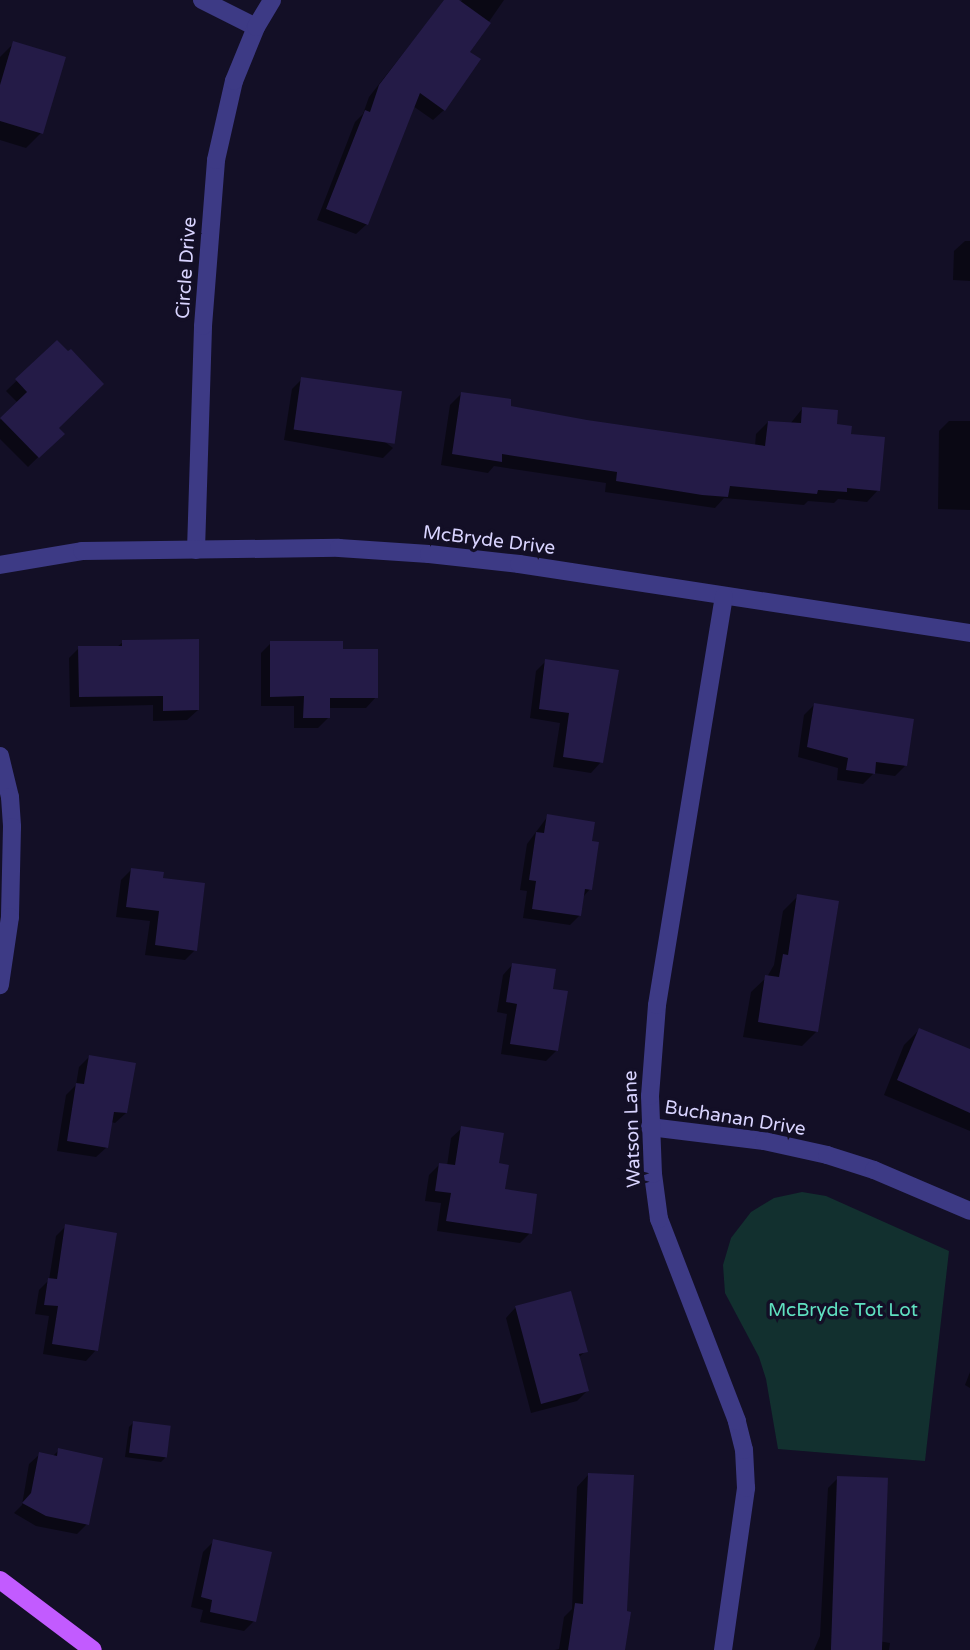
<!DOCTYPE html>
<style>
body{margin:0}
#map{position:relative;width:970px;height:1650px;overflow:hidden;background:#130f26;font-family:"Varela Round",sans-serif}
div>[style]{position:absolute}
.green>*{inset:0;background:#12302f}
.shadow>*{inset:0;background:#0007}
.building>*{inset:0;background:#241b47;transform-origin:0 0}
.minor>*{height:18px;margin:-9px;padding:0 9px;transform-origin:9px;border-radius:9px;background:#3d3a85}
.major>*{height:18px;margin:-9px;padding:0 9px;transform-origin:9px;border-radius:9px;background:#c25bff}
span{translate:-50% -50%;white-space:nowrap;text-align:center;line-height:1.15;-webkit-text-stroke:7px #130f26;paint-order:stroke}
.street-label{font-size:19px;color:#d9d4ff}
.park-label{font-size:19px;color:#5fe0c0}
</style>
<div id="map">
<div class="green">
<i style="clip-path:polygon(802px 1192px,826px 1196px,949px 1251px,925px 1461px,778px 1449px,766px 1379px,759px 1357px,725px 1293px,723px 1265px,731px 1238px,751px 1212px,774px 1198px)"></i>
</div>
<div class="shadow">
<i style="clip-path:polygon(445px 0,460px 3px,462px 0,504px 0,468px 52px,444px 110px,433px 120px,413px 106px,367px 224px,356px 234px,317px 220px,355px 122px,363px 114px,369px 97px)"></i>
<i style="clip-path:polygon(14px 43px,41px 133px,26px 148px,0 140px,0 57px)"></i>
<i style="clip-path:polygon(965px 241px,970px 241px,970px 281px,953px 280px,954px 251px)"></i>
<i style="clip-path:polygon(57px 342px,56px 428px,62px 434px,28px 467px,0 439px,0 420px,18px 403px,6px 391px)"></i>
<i style="clip-path:polygon(302px 379px,393px 448px,383px 458px,284px 440px,292px 389px)"></i>
<i style="clip-path:polygon(462px 393px,509px 407px,586px 422px,755px 446px,756px 434px,768px 422px,790px 424px,802px 409px,850px 435px,878px 490px,867px 502px,838px 499px,834px 503px,808px 501px,804px 505px,724px 498px,715px 508px,605px 492px,606px 483px,494px 466px,488px 473px,441px 465px,450px 405px)"></i>
<i style="clip-path:polygon(949px 421px,970px 421px,970px 510px,938px 509px,939px 431px)"></i>
<i style="clip-path:polygon(123px 642px,198px 710px,187px 720px,153px 721px,153px 705px,70px 707px,69px 658px,79px 648px,117px 647px)"></i>
<i style="clip-path:polygon(271px 643px,342px 651px,376px 697px,366px 708px,329px 708px,329px 717px,318px 728px,294px 728px,294px 706px,261px 706px,261px 653px)"></i>
<i style="clip-path:polygon(546px 661px,601px 762px,591px 773px,553px 767px,560px 723px,530px 718px,536px 671px)"></i>
<i style="clip-path:polygon(814px 705px,905px 766px,895px 776px,874px 773px,863px 784px,837px 780px,838px 768px,798px 757px,804px 715px)"></i>
<i style="clip-path:polygon(548px 816px,590px 843px,590px 889px,583px 897px,580px 915px,570px 925px,523px 918px,527px 891px,520px 890px,527px 844px)"></i>
<i style="clip-path:polygon(131px 870px,161px 880px,195px 950px,185px 960px,145px 955px,150px 921px,116px 917px,121px 880px)"></i>
<i style="clip-path:polygon(798px 896px,817px 1031px,802px 1046px,743px 1037px,751px 992px,767px 977px,774px 965px,783px 911px)"></i>
<i style="clip-path:polygon(513px 964px,551px 990px,557px 1050px,546px 1061px,501px 1054px,507px 1014px,497px 1012px,503px 975px)"></i>
<i style="clip-path:polygon(919px 1030px,970px 1051px,970px 1131px,884px 1095px,904px 1045px)"></i>
<i style="clip-path:polygon(89px 1057px,126px 1113px,115px 1123px,111px 1122px,107px 1147px,96px 1157px,57px 1151px,66px 1095px,76px 1085px,79px 1067px)"></i>
<i style="clip-path:polygon(462px 1128px,497px 1165px,503px 1190px,530px 1233px,520px 1243px,437px 1231px,441px 1203px,425px 1201px,429px 1175px,440px 1164px,447px 1166px,451px 1138px)"></i>
<i style="clip-path:polygon(66px 1226px,96px 1350px,86px 1361px,43px 1354px,49px 1316px,35px 1314px,39px 1290px,49px 1280px,56px 1236px)"></i>
<i style="clip-path:polygon(516px 1307px,586px 1351px,578px 1358px,587px 1391px,577px 1401px,531px 1413px,506px 1318px)"></i>
<i style="clip-path:polygon(970px 1372px,970px 1388px,965px 1385px)"></i>
<i style="clip-path:polygon(133px 1423px,166px 1457px,161px 1462px,125px 1457px,129px 1427px)"></i>
<i style="clip-path:polygon(59px 1450px,87px 1524px,77px 1534px,36px 1526px,14px 1513px,22px 1505px,29px 1464px,40px 1454px,52px 1457px)"></i>
<i style="clip-path:polygon(589px 1474px,623px 1650px,555px 1650px,559px 1649px,564px 1617px,572px 1609px,577px 1487px)"></i>
<i style="clip-path:polygon(838px 1478px,878px 1641px,890px 1643px,889px 1650px,814px 1650px,820px 1636px,828px 1488px)"></i>
<i style="clip-path:polygon(214px 1541px,254px 1621px,244px 1631px,200px 1622px,203px 1610px,191px 1607px,203px 1552px)"></i>
</div>
<div class="building">
<i style="clip-path:polygon(444px 0,459px 0,491px 23px,470px 52px,481px 59px,445px 111px,420px 93px,368px 225px,326px 209px,365px 110px,370px 112px,379px 85px)"></i>
<i style="clip-path:polygon(13px 41px,66px 57px,43px 134px,0 121px,0 85px)"></i>
<i style="clip-path:polygon(57px 340px,68px 351px,71px 349px,104px 384px,59px 428px,65px 434px,39px 458px,0 418px,27px 392px,15px 379px)"></i>
<i style="left:301px;top:377px;width:102px;height:53px;rotate:8deg"></i>
<i style="clip-path:polygon(461px 392px,511px 399px,511px 406px,587px 420px,765px 446px,768px 421px,801px 423px,802px 407px,838px 410px,837px 424px,852px 426px,851px 434px,885px 437px,880px 491px,847px 488px,847px 492px,818px 490px,817px 494px,730px 486px,728px 497px,702px 495px,616px 481px,617px 472px,502px 454px,502px 462px,452px 454px)"></i>
<i style="clip-path:polygon(199px 639px,199px 710px,163px 711px,163px 696px,79px 697px,78px 646px,122px 646px,122px 640px)"></i>
<i style="clip-path:polygon(270px 641px,343px 641px,343px 649px,378px 649px,378px 698px,330px 698px,330px 718px,303px 718px,304px 696px,270px 697px)"></i>
<i style="clip-path:polygon(545px 659px,619px 670px,603px 763px,563px 757px,569px 713px,539px 709px)"></i>
<i style="clip-path:polygon(814px 703px,914px 719px,907px 766px,876px 762px,875px 774px,846px 770px,848px 758px,807px 747px)"></i>
<i style="clip-path:polygon(547px 814px,595px 822px,592px 841px,599px 842px,592px 890px,585px 889px,581px 916px,532px 909px,536px 881px,529px 880px,536px 832px,544px 833px)"></i>
<i style="clip-path:polygon(131px 868px,164px 872px,163px 878px,205px 883px,197px 951px,155px 945px,159px 911px,126px 907px)"></i>
<i style="clip-path:polygon(797px 894px,839px 901px,818px 1032px,758px 1022px,765px 975px,779px 977px,783px 954px,788px 955px)"></i>
<i style="clip-path:polygon(512px 963px,556px 969px,553px 989px,568px 991px,558px 1051px,510px 1044px,517px 1004px,506px 1002px)"></i>
<i style="clip-path:polygon(919px 1028px,970px 1049px,970px 1113px,897px 1080px)"></i>
<i style="clip-path:polygon(89px 1055px,136px 1063px,127px 1113px,114px 1112px,108px 1148px,67px 1141px,76px 1083px,84px 1084px)"></i>
<i style="clip-path:polygon(461px 1126px,504px 1133px,499px 1163px,509px 1165px,505px 1189px,537px 1194px,532px 1234px,446px 1221px,451px 1193px,435px 1191px,439px 1163px,455px 1165px)"></i>
<i style="clip-path:polygon(65px 1224px,117px 1233px,98px 1351px,52px 1344px,58px 1306px,44px 1305px,48px 1278px,57px 1279px)"></i>
<i style="clip-path:polygon(571px 1291px,588px 1352px,579px 1354px,589px 1391px,541px 1404px,515px 1306px)"></i>
<i style="left:133px;top:1421px;width:38px;height:32px;rotate:7deg"></i>
<i style="clip-path:polygon(58px 1448px,103px 1458px,89px 1525px,46px 1516px,22px 1503px,31px 1493px,39px 1452px,57px 1456px)"></i>
<i style="clip-path:polygon(588px 1473px,634px 1475px,627px 1611px,631px 1612px,625px 1650px,568px 1650px,575px 1603px,583px 1604px)"></i>
<i style="left:837px;top:1476px;width:51px;height:174px;rotate:2deg"></i>
<i style="clip-path:polygon(213px 1539px,272px 1552px,256px 1622px,210px 1612px,212px 1600px,201px 1597px)"></i>
</div>
<div class="minor">
<i style="left:202px;top:0;width:60px;rotate:26.6deg"></i>
<i style="left:196px;top:550px;width:224px;rotate:-88.2deg"></i>
<i style="left:203px;top:326px;width:167px;rotate:-85.5deg"></i>
<i style="left:216px;top:160px;width:81px;rotate:-77.2deg"></i>
<i style="left:234px;top:81px;width:58px;rotate:-67.8deg"></i>
<i style="left:256px;top:27px;width:31px;rotate:-59deg"></i>
<i style="left:0;top:565px;width:83px;rotate:-9.7deg"></i>
<i style="left:82px;top:551px;width:257px;rotate:-0.7deg"></i>
<i style="left:339px;top:548px;width:90px;rotate:3.8deg"></i>
<i style="left:429px;top:554px;width:91px;rotate:6.3deg"></i>
<i style="left:519px;top:564px;width:456px;rotate:8.7deg"></i>
<i style="left:0;top:756px;width:42px;rotate:76.3deg"></i>
<i style="left:10px;top:797px;width:30px;rotate:86deg"></i>
<i style="left:12px;top:827px;width:90px;rotate:91.3deg"></i>
<i style="left:10px;top:917px;width:69px;rotate:98.4deg"></i>
<i style="left:650px;top:1127px;width:115px;rotate:7deg"></i>
<i style="left:764px;top:1141px;width:65px;rotate:12.5deg"></i>
<i style="left:827px;top:1155px;width:49px;rotate:17.7deg"></i>
<i style="left:874px;top:1170px;width:104px;rotate:23.1deg"></i>
<i style="left:723px;top:1650px;width:164px;rotate:-81.9deg"></i>
<i style="left:746px;top:1488px;width:38px;rotate:-93deg"></i>
<i style="left:744px;top:1450px;width:30px;rotate:-104deg"></i>
<i style="left:737px;top:1421px;width:217px;rotate:-111.1deg"></i>
<i style="left:659px;top:1219px;width:45px;rotate:-97.6deg"></i>
<i style="left:653px;top:1174px;width:78px;rotate:-92.2deg"></i>
<i style="left:650px;top:1096px;width:91px;rotate:-85.6deg"></i>
<i style="left:657px;top:1005px;width:414px;rotate:-80.7deg"></i>
</div>
<div class="major">
<i style="left:0;top:1580px;width:116px;rotate:37deg"></i>
</div>
<div class="street-label">
<span style="left:187px;top:268px;rotate:-86deg">Circle Drive</span>
<span style="left:489px;top:541px;rotate:7deg">McBryde Drive</span>
<span style="left:735px;top:1119px;rotate:9deg">Buchanan Drive</span>
<span style="left:633px;top:1129px;rotate:-92deg">Watson Lane</span>
</div>
<div class="park-label">
<span style="left:843px;top:1311px">McBryde Tot Lot</span>
</div>
</div>
